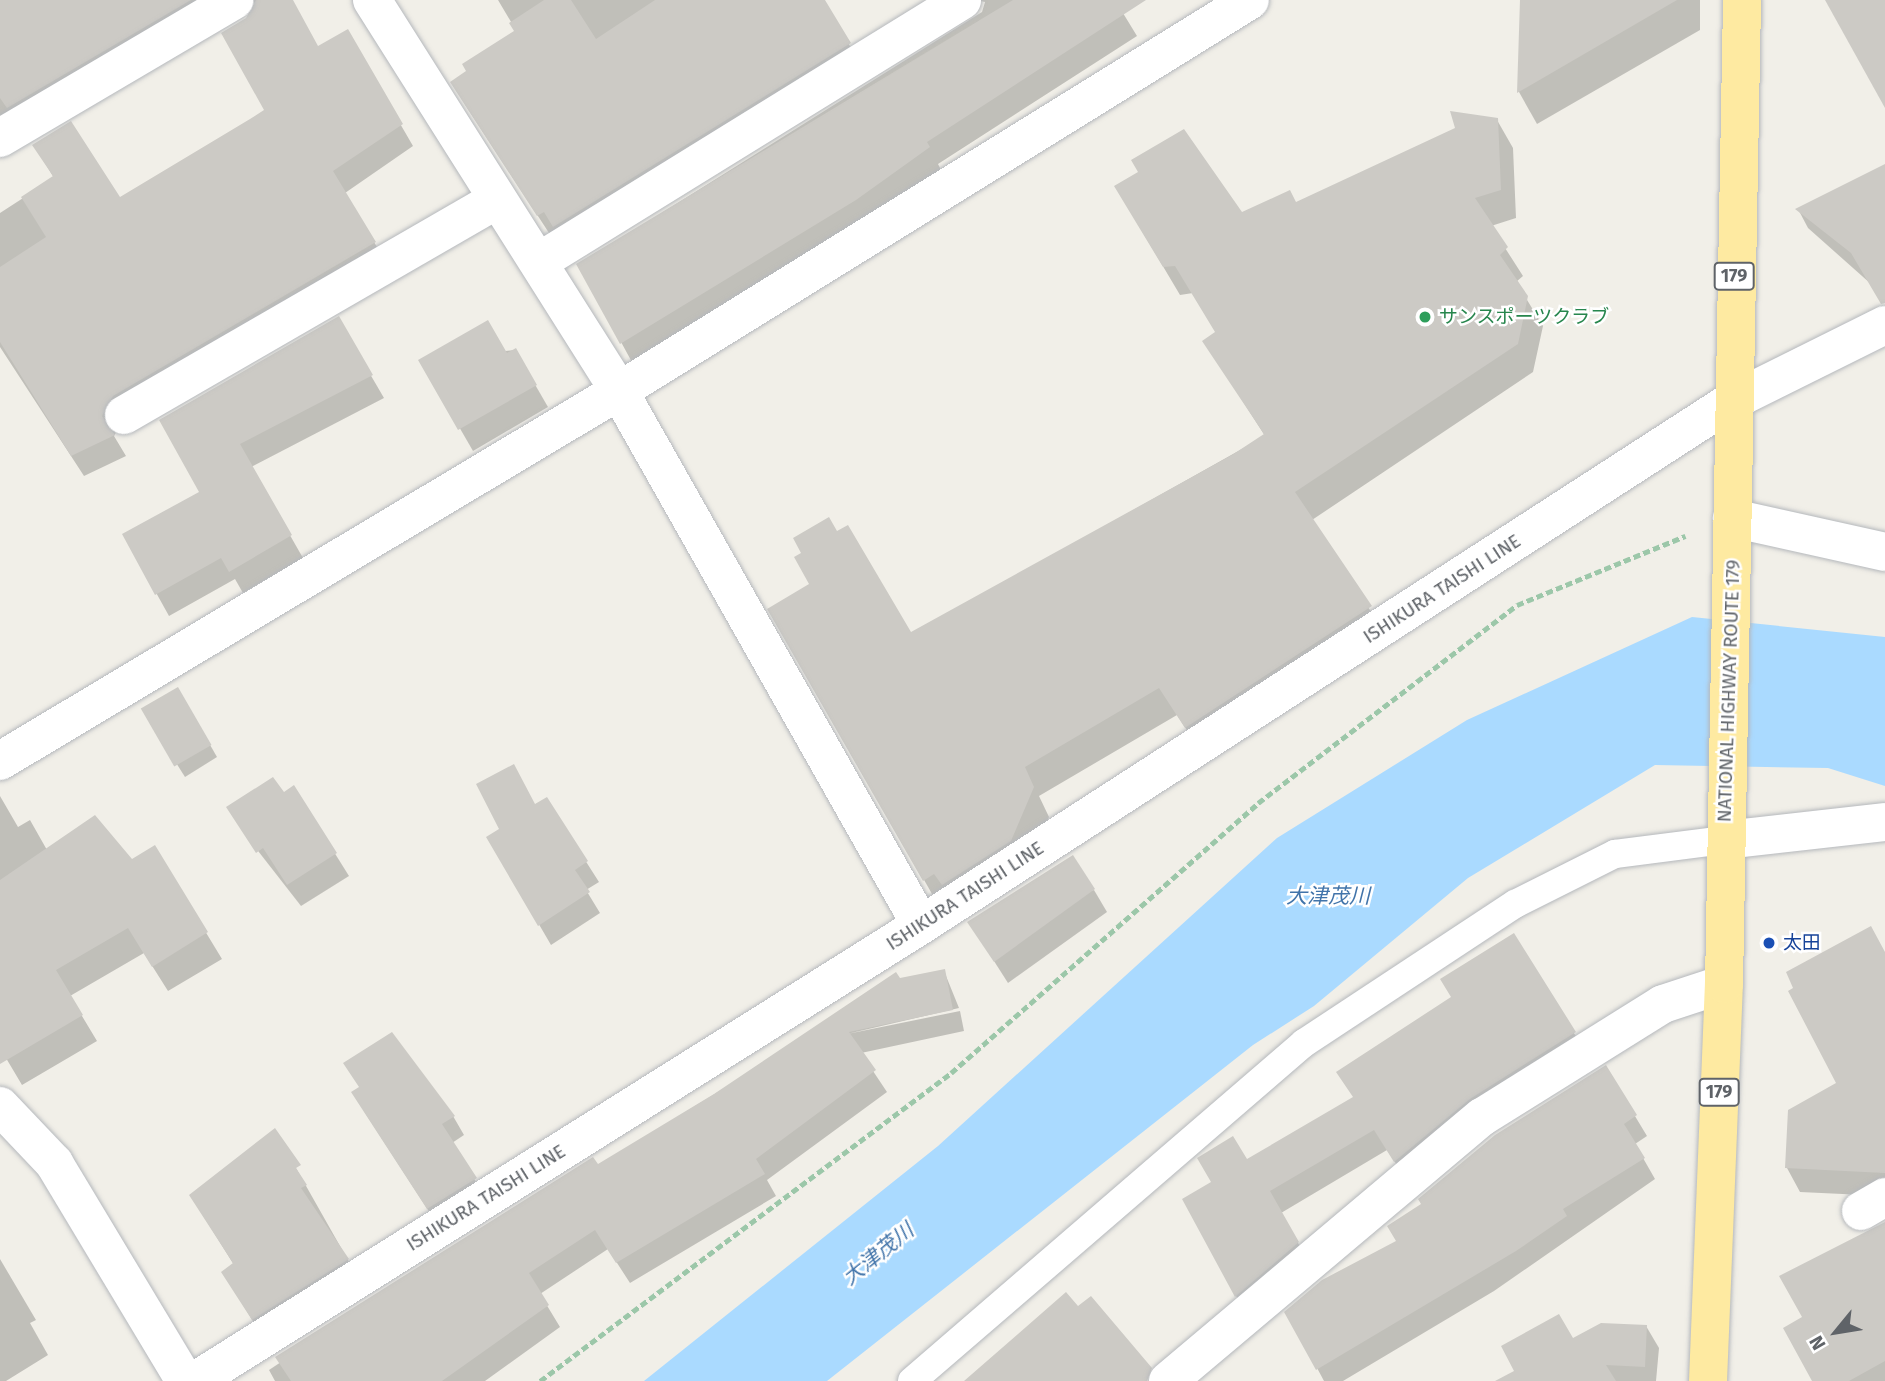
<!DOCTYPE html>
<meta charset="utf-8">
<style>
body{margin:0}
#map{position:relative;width:1885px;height:1381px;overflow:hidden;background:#f1efe8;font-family:"Fira Sans","Noto Sans JP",sans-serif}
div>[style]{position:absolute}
.water>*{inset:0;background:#aadaff}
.shadow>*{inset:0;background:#0003}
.building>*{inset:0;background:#cccac5;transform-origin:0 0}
.path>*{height:4.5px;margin-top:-2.25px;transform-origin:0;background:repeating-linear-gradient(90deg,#9cc7a9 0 7px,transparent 0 10.5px)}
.roads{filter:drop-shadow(0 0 2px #b5b8bc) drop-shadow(0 0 2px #b5b8bc)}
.service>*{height:28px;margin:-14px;padding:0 14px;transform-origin:14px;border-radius:14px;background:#fff}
.minor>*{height:38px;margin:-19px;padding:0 19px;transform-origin:19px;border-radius:19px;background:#fff}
.secondary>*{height:38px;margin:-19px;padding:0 19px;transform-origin:19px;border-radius:19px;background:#fff}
.trunk>*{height:38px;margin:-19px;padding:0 19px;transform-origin:19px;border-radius:19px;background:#feeaa1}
.dots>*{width:19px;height:19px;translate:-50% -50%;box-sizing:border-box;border:4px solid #fff;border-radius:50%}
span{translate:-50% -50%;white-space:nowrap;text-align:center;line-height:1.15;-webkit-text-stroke:5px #fff;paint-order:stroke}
.shield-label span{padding:2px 5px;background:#fff;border:2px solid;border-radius:5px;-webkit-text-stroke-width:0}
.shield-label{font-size:18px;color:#5f6368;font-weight:700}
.leisure-label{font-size:19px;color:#27864d}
.left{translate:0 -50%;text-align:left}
.street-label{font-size:19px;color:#5f6368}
.transit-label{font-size:19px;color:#164399}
.water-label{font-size:21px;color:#4174aa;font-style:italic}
.north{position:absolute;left:1801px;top:1297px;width:70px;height:70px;-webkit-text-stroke:5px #fff;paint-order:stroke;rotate:240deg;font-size:19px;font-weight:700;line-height:28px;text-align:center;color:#5f6368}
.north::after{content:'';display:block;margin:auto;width:24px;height:32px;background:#5f6368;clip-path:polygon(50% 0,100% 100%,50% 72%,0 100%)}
</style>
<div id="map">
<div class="water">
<i style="clip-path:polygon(1692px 617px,1885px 637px,1885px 786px,1828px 768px,1655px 765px,1468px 878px,1314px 1006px,1253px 1045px,827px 1381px,644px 1381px,938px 1146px,1277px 838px,1467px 720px)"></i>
</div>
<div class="shadow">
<i style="clip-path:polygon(0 0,245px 0,0 136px)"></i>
<i style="clip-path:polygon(250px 0,289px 0,318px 49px,347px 32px,413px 146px,345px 193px,387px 264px,125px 417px,114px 436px,126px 456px,84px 476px,0 347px,0 213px,54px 178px,34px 145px,119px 199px,266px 111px,247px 20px,256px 4px)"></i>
<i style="clip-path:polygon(498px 0,823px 0,861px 65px,551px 236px,464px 103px,517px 32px)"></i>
<i style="clip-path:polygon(976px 0,1115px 0,1137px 36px,938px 164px,941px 170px,633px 364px,579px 265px,982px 12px,985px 2px)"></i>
<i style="clip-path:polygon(1521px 0,1700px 0,1700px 30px,1537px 124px,1519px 92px)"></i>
<i style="clip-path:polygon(1497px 120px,1513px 148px,1516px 218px,1491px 226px,1523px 276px,1516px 282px,1543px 326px,1533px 372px,1312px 520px,1386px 635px,1203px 755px,1177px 715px,1039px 796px,1049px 817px,1026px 869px,940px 908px,770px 609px,911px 635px,1265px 436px,1205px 342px,1217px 333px,1193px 293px,1180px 295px,1132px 214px,1241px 215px,1296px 204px)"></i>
<i style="clip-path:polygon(1885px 191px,1885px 285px,1871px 284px,1808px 228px,1798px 209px)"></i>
<i style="clip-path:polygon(338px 319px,384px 398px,251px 467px,303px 558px,243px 593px,235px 579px,169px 616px,124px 535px,201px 492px)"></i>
<i style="clip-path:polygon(515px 350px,548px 407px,473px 451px,421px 361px)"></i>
<i style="clip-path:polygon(178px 689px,217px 757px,185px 777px,149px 720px)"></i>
<i style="clip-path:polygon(294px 788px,349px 876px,301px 906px,241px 829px)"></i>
<i style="clip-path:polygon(0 796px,18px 827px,30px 820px,47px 850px,132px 861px,154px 847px,222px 959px,168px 991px,144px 953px,70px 996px,97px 1041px,22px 1085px,0 1048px)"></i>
<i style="clip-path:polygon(546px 799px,599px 882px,586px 890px,600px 913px,551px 945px,488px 837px)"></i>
<i style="clip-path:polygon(1094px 890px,1107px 912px,1008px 983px,971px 925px)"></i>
<i style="clip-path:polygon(1513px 935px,1587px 1054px,1408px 1182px,1387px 1150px,1281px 1213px,1310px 1264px,1248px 1316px,1236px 1296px,1246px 1162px,1354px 1098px)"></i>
<i style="clip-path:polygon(1885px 953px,1885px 1196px,1800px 1192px,1787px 1168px,1838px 1084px)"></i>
<i style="clip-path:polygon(944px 971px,959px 1008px,847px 1034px,960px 1011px,964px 1031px,861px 1053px,887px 1092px,767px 1180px,776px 1196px,630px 1283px,608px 1249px,540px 1294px,560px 1327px,485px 1381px,275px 1381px,269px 1370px,281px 1362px,899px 980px)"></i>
<i style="clip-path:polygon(1606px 1068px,1647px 1136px,1635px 1144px,1655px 1179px,1494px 1291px,1343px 1381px,1324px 1381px,1287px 1312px,1399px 1242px,1423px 1205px)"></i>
<i style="clip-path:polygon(360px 1088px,453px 1116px,464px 1135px,452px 1143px,486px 1198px,439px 1227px,364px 1111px)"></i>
<i style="clip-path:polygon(275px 1131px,366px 1292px,271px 1351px,223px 1272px,234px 1265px,191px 1196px)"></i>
<i style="clip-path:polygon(1885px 1224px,1885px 1381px,1814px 1381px,1804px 1318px,1782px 1277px)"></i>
<i style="clip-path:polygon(0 1259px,36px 1320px,30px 1323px,48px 1355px,6px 1381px,0 1381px)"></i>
<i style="clip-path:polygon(1646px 1326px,1659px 1348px,1656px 1381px,1524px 1381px,1572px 1341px)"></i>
</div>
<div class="building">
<i style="clip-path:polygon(0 0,191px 0,7px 108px,0 98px)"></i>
<i style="clip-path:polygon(256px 0,293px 0,318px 46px,348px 29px,403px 124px,333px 171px,376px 242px,113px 396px,102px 416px,115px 435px,71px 456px,0 342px,0 267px,46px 237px,21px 197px,53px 176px,32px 145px,71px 121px,120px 197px,250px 119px,264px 110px,221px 33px,246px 18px)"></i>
<i style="clip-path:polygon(544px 0,571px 0,596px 39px,655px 0,825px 0,851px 43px,553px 227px,544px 212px,537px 216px,450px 82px,466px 71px,462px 64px,514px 31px,509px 23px)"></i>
<i style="clip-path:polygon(1013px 0,1146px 0,927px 142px,930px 147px,856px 200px,620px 344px,576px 264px)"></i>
<i style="clip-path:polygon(1520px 0,1677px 0,1517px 93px)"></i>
<i style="clip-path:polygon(1825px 0,1885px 0,1885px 108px)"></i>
<i style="clip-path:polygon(1450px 111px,1498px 118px,1501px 190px,1475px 198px,1508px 247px,1500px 255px,1528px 296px,1518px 344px,1295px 492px,1372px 606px,1185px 728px,1159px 688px,1025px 767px,1034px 787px,1011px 841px,942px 885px,934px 874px,923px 881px,767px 609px,809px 584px,794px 557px,801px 553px,793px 538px,829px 517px,837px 531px,848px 525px,911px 632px,1232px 455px,1264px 434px,1202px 341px,1215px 332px,1175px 266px,1163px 267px,1114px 186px,1138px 172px,1131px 160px,1184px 129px,1242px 212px,1290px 190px,1296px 202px,1455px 128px)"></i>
<i style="clip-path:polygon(1885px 164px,1885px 303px,1881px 304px,1851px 253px,1795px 209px)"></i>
<i style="clip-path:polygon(339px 316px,373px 375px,240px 444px,292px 535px,229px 572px,221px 558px,155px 595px,122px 534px,199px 492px,159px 420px)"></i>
<i style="clip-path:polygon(488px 320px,507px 353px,516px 348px,537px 385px,458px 430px,418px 360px)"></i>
<i style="left:178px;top:687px;width:67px;height:43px;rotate:60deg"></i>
<i style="clip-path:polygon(514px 764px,535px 804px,547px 797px,588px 861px,575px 870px,590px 892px,538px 926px,486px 837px,499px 829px,476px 784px)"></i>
<i style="clip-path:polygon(273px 777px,284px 792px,294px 785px,337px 853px,287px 885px,263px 848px,256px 853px,226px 807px)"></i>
<i style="clip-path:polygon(95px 815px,132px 859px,155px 845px,208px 932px,152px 967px,128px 928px,56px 970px,83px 1015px,0 1064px,0 880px)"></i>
<i style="clip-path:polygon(1073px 855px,1095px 889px,994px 962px,967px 922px)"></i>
<i style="clip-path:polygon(1871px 926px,1885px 952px,1885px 1173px,1785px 1168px,1788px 1110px,1836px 1083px,1788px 991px,1793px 988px,1786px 972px)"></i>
<i style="clip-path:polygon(1514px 933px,1576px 1032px,1470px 1099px,1394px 1162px,1374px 1130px,1270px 1191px,1299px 1242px,1235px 1297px,1182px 1199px,1211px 1182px,1197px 1158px,1233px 1136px,1247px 1159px,1353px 1097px,1336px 1072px,1451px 997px,1440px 979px)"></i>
<i style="clip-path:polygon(945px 969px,953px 1010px,849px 1032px,876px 1070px,756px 1159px,765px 1174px,616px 1263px,595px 1230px,529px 1273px,549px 1305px,442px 1381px,291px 1381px,275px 1357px,593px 1157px,598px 1164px,714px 1094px,896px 972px,900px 978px)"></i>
<i style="clip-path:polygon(392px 1032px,455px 1116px,442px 1124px,477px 1178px,427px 1209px,351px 1092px,359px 1087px,343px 1063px)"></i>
<i style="clip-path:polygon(1606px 1065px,1637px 1115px,1624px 1124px,1645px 1158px,1563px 1209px,1567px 1216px,1516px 1251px,1316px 1370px,1284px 1312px,1322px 1280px,1396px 1241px,1387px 1226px,1421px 1204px,1418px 1199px,1495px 1135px)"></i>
<i style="clip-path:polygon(275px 1128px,301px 1165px,296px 1168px,307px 1185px,301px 1188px,349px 1259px,252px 1320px,221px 1272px,233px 1263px,189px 1195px)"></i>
<i style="clip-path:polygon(1885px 1222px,1885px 1361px,1849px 1381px,1812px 1381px,1783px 1328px,1802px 1317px,1779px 1276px)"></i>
<i style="clip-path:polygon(1066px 1292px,1078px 1306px,1091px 1296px,1152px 1368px,1147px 1381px,964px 1381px)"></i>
<i style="clip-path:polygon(1559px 1314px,1573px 1338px,1601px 1323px,1647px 1325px,1645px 1367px,1606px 1365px,1616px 1381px,1495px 1381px,1514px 1371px,1501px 1346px)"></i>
</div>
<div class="path">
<i style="left:540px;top:1381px;width:514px;rotate:-36.85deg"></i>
<i style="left:951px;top:1073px;width:409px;rotate:-41.3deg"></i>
<i style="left:1258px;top:803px;width:326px;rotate:-37.4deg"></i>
<i style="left:1517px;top:605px;width:182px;rotate:-22.3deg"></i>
</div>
<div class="roads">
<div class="service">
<i style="left:912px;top:1381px;width:518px;rotate:-40.77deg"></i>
<i style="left:1304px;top:1043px;width:253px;rotate:-33.4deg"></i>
<i style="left:1515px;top:904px;width:112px;rotate:-26.6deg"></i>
<i style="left:1615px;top:854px;width:111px;rotate:-7.3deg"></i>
</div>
<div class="minor">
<i style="left:372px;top:0;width:462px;rotate:57.7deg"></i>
<i style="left:619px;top:391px;width:613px;rotate:60.51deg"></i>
<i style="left:0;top:138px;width:272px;rotate:-30.5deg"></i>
<i style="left:540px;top:261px;width:496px;rotate:-31.7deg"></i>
<i style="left:124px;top:415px;width:430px;rotate:-30deg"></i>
<i style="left:1732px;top:518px;width:157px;rotate:12.5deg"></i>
<i style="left:0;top:761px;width:721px;rotate:-30.87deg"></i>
<i style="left:619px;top:391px;width:742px;rotate:-31.78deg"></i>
<i style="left:1725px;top:840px;width:161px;rotate:-6.4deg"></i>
<i style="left:0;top:1106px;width:79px;rotate:46.5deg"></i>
<i style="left:54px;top:1163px;width:254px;rotate:59deg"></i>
<i style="left:1861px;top:1211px;width:28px;rotate:-30deg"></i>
<i style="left:1168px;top:1381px;width:410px;rotate:-40.1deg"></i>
<i style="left:1482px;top:1117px;width:213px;rotate:-32deg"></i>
<i style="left:1663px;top:1004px;width:64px;rotate:-18.2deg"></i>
</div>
<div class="secondary">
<i style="left:195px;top:1381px;width:857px;rotate:-32.13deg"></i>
<i style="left:921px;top:925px;width:963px;rotate:-32.88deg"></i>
<i style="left:1730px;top:402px;width:173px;rotate:-26.4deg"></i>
</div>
<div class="trunk">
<i style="left:1708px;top:1381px;width:397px;rotate:-87.7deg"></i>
<i style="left:1724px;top:984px;width:984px;rotate:-88.95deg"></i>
</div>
</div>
<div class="dots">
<i style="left:1425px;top:317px;background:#2e9e5b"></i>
<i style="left:1769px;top:943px;background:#1a4fb4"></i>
</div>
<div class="shield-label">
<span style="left:1734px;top:276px">179</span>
<span style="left:1719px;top:1092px">179</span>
</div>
<div class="leisure-label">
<span class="left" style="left:1439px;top:317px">サンスポーツクラブ</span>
</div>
<div class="street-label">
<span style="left:1442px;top:589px;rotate:-33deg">ISHIKURA TAISHI LINE</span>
<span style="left:1729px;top:691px;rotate:-88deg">NATIONAL HIGHWAY ROUTE 179</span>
<span style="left:965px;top:896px;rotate:-33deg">ISHIKURA TAISHI LINE</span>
<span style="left:486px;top:1198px;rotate:-32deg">ISHIKURA TAISHI LINE</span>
</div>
<div class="transit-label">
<span class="left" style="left:1783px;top:943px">太田</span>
</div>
<div class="water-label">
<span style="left:1328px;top:896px">大津茂川</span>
<span style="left:878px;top:1254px;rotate:-39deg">大津茂川</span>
</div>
<div class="north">N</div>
</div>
